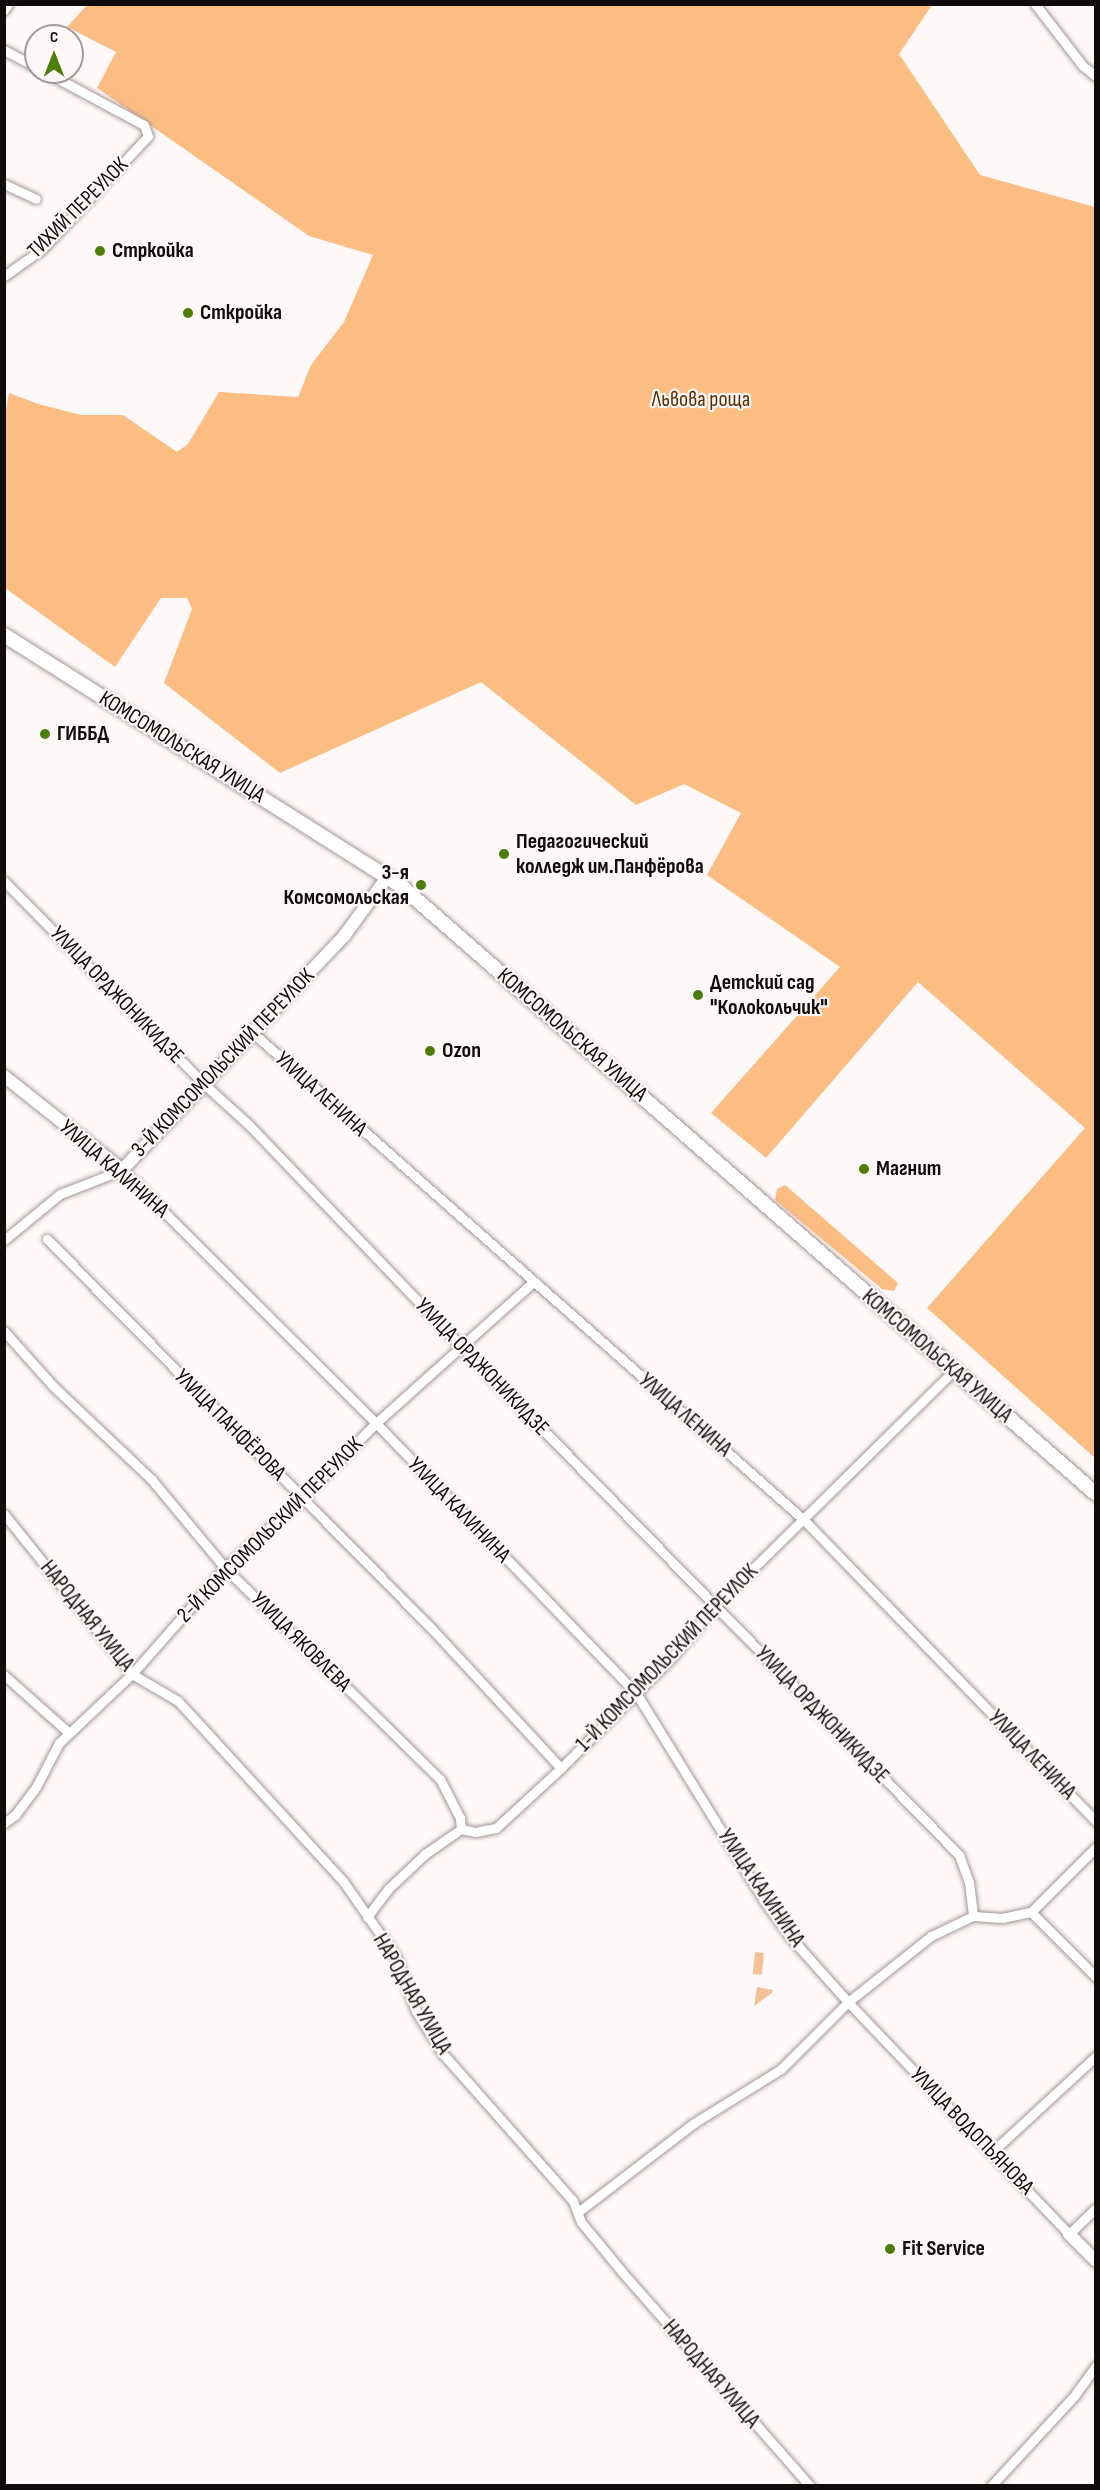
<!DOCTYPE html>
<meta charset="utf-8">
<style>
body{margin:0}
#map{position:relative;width:1100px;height:2490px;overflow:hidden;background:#fff8f8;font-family:"Sofia Sans Condensed",sans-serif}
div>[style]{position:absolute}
.green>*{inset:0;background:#f2c195;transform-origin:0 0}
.forest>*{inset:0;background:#fcbd82}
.roads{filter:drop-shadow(0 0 2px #a59595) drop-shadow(0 0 2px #a59595)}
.minor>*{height:9px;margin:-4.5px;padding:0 4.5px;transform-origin:4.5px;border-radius:4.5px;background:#fff}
.tertiary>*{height:12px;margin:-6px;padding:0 6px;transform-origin:6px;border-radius:6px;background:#fff}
.secondary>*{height:14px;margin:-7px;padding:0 7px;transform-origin:7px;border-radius:7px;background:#fff}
.dots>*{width:16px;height:16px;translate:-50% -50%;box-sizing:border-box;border:3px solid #fff8f8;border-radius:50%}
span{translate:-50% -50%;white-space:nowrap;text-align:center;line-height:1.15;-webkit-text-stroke:4.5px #fff8f8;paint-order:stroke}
.street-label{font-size:22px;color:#110c0c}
.poi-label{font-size:22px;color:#110c0c;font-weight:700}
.left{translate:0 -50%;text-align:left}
.right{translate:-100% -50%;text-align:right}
.park-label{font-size:22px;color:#593100}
.frame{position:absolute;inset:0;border:6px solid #110c0c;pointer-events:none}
.north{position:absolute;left:24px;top:24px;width:60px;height:60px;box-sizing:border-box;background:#fff8f8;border:2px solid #a09a9a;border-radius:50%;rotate:0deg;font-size:16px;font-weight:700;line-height:24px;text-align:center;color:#110c0c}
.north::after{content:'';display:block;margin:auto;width:21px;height:27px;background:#4c7d08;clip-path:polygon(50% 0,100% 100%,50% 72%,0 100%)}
</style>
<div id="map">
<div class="green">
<i style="left:755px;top:1952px;width:9px;height:22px;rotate:6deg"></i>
<i style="clip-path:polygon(757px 1987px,773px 1990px,772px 1993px,754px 2006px)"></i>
</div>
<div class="forest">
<i style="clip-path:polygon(87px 5px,932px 5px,899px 54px,980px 175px,1095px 207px,1095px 1458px,927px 1308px,1085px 1128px,918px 982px,766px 1158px,711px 1113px,840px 967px,707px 875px,741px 813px,684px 784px,636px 805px,481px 682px,280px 773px,164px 683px,192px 609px,187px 598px,161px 598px,115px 667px,5px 588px,4px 419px,9px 393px,38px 404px,81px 415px,123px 415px,177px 452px,188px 444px,219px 392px,298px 397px,311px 365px,344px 322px,373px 255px,309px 236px,97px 88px,116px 52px,67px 27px)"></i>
<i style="clip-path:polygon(785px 1185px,898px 1283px,894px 1291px,882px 1289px,775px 1200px,777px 1189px)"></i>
</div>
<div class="roads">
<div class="minor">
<i style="left:1035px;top:4px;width:78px;rotate:52.3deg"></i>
<i style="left:1083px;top:66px;width:16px;rotate:38deg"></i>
<i style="left:4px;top:10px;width:7px;rotate:-56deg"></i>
<i style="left:4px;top:50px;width:36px;rotate:28deg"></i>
<i style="left:4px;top:184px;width:35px;rotate:25deg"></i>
<i style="left:4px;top:276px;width:47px;rotate:-35.4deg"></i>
<i style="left:42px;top:249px;width:155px;rotate:-46.8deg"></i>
<i style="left:148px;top:136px;width:12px;rotate:-110deg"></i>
<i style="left:144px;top:125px;width:112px;rotate:-151.8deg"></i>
<i style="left:4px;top:881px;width:285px;rotate:45.4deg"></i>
<i style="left:204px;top:1084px;width:61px;rotate:42.3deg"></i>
<i style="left:249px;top:1125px;width:305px;rotate:46.2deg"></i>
<i style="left:460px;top:1345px;width:714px;rotate:45.62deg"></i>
<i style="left:959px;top:1855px;width:29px;rotate:70deg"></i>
<i style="left:969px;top:1882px;width:34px;rotate:83deg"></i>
<i style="left:253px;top:1033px;width:735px;rotate:41.47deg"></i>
<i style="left:804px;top:1520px;width:419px;rotate:45.9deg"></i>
<i style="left:47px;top:1239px;width:549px;rotate:45.37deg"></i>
<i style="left:433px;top:1630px;width:188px;rotate:47.2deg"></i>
<i style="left:4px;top:1240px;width:72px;rotate:-39.4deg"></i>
<i style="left:60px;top:1194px;width:66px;rotate:-21.2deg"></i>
<i style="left:122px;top:1170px;width:359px;rotate:44.9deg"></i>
<i style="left:376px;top:1423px;width:375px;rotate:46.1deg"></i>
<i style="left:636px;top:1693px;width:242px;rotate:58.3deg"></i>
<i style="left:763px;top:1899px;width:48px;rotate:54.3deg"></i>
<i style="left:791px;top:1938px;width:86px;rotate:48.3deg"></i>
<i style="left:848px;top:2002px;width:320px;rotate:46.4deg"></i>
<i style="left:1069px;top:2234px;width:37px;rotate:-44deg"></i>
<i style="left:4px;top:1331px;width:74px;rotate:48.3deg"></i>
<i style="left:53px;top:1386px;width:137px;rotate:43.5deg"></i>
<i style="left:152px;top:1480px;width:114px;rotate:50.3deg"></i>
<i style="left:225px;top:1568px;width:301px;rotate:44.5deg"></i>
<i style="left:440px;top:1779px;width:44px;rotate:62.9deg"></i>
<i style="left:460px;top:1818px;width:11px;rotate:85deg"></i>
<i style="left:4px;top:1514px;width:205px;rotate:51.3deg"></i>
<i style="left:132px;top:1674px;width:53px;rotate:30.4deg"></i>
<i style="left:178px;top:1701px;width:244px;rotate:47.5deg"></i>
<i style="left:343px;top:1881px;width:93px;rotate:55.1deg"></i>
<i style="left:396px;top:1957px;width:58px;rotate:69.7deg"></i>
<i style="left:416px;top:2011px;width:51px;rotate:57.9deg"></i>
<i style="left:443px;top:2054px;width:196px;rotate:48.5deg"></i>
<i style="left:573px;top:2201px;width:22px;rotate:69deg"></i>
<i style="left:581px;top:2222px;width:65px;rotate:50.6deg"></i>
<i style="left:622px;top:2272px;width:285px;rotate:48.7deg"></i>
<i style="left:4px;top:1675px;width:87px;rotate:41.7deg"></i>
<i style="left:4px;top:1823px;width:14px;rotate:-36deg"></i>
<i style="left:15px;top:1815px;width:35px;rotate:-53deg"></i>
<i style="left:36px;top:1787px;width:50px;rotate:-62.4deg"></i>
<i style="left:59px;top:1743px;width:100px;rotate:-43.4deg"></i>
<i style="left:132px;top:1674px;width:141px;rotate:-48.7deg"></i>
<i style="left:225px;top:1568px;width:104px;rotate:-42.3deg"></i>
<i style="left:302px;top:1498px;width:105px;rotate:-45.4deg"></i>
<i style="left:376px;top:1423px;width:211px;rotate:-41.9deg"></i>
<i style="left:1031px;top:1912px;width:92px;rotate:45deg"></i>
<i style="left:1031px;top:1912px;width:92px;rotate:-45deg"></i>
<i style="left:367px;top:1917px;width:36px;rotate:-53deg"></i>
<i style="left:389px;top:1888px;width:50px;rotate:-43.4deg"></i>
<i style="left:425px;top:1854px;width:44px;rotate:-34.8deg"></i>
<i style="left:461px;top:1829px;width:14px;rotate:12deg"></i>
<i style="left:475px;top:1832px;width:21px;rotate:-11deg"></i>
<i style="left:496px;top:1828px;width:88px;rotate:-42.7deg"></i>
<i style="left:561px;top:1768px;width:158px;rotate:-45deg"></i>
<i style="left:673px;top:1656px;width:65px;rotate:-50deg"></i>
<i style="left:715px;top:1606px;width:336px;rotate:-44.6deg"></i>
<i style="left:992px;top:2152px;width:142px;rotate:-42.7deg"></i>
<i style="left:578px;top:2212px;width:146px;rotate:-37.5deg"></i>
<i style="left:694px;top:2123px;width:102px;rotate:-31.8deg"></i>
<i style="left:781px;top:2069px;width:95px;rotate:-45deg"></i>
<i style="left:848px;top:2002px;width:106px;rotate:-38.5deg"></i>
<i style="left:931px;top:1936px;width:47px;rotate:-25.5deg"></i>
<i style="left:973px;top:1916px;width:29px;rotate:4deg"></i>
<i style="left:1002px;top:1918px;width:30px;rotate:-12deg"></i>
<i style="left:991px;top:2486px;width:122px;rotate:-47.3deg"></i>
<i style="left:1074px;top:2396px;width:37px;rotate:-54deg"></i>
</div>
<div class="tertiary">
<i style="left:4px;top:1076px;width:151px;rotate:38.5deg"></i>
<i style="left:122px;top:1170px;width:323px;rotate:-46.5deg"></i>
<i style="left:344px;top:936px;width:74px;rotate:-53.7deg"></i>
<i style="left:1069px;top:2234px;width:38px;rotate:45deg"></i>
</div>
<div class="secondary">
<i style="left:4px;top:635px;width:470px;rotate:32.3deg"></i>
<i style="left:401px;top:886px;width:923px;rotate:41.18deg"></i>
</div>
</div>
<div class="dots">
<i style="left:100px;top:251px;background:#4c7d08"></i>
<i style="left:188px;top:313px;background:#4c7d08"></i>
<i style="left:45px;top:734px;background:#4c7d08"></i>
<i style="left:504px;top:854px;background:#4c7d08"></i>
<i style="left:421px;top:885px;background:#4c7d08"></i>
<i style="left:698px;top:995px;background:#4c7d08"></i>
<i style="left:430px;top:1051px;background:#4c7d08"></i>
<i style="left:864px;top:1169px;background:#4c7d08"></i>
<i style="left:890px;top:2249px;background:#4c7d08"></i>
</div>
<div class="street-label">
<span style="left:78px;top:208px;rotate:-45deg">ТИХИЙ ПЕРЕУЛОК</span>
<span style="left:182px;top:747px;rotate:32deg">КОМСОМОЛЬСКАЯ УЛИЦА</span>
<span style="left:117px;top:995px;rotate:46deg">УЛИЦА ОРДЖОНИКИДЗЕ</span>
<span style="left:572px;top:1035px;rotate:41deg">КОМСОМОЛЬСКАЯ УЛИЦА</span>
<span style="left:223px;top:1063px;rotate:-46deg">3-Й КОМСОМОЛЬСКИЙ ПЕРЕУЛОК</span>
<span style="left:321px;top:1094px;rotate:42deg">УЛИЦА ЛЕНИНА</span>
<span style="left:114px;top:1169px;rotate:41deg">УЛИЦА КАЛИНИНА</span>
<span style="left:937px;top:1356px;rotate:41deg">КОМСОМОЛЬСКАЯ УЛИЦА</span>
<span style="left:482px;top:1367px;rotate:46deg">УЛИЦА ОРДЖОНИКИДЗЕ</span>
<span style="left:685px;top:1415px;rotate:41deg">УЛИЦА ЛЕНИНА</span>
<span style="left:230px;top:1425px;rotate:45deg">УЛИЦА ПАНФЁРОВА</span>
<span style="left:459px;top:1510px;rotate:46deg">УЛИЦА КАЛИНИНА</span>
<span style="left:270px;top:1530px;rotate:-45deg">2-Й КОМСОМОЛЬСКИЙ ПЕРЕУЛОК</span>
<span style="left:87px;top:1616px;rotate:51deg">НАРОДНАЯ УЛИЦА</span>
<span style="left:301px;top:1642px;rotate:45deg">УЛИЦА ЯКОВЛЕВА</span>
<span style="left:667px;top:1658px;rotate:-46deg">1-Й КОМСОМОЛЬСКИЙ ПЕРЕУЛОК</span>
<span style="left:822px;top:1715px;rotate:46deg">УЛИЦА ОРДЖОНИКИДЗЕ</span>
<span style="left:1032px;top:1755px;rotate:46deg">УЛИЦА ЛЕНИНА</span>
<span style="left:761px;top:1888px;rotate:56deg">УЛИЦА КАЛИНИНА</span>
<span style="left:412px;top:1994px;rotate:60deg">НАРОДНАЯ УЛИЦА</span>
<span style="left:972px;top:2131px;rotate:46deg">УЛИЦА ВОДОПЬЯНОВА</span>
<span style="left:711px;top:2374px;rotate:49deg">НАРОДНАЯ УЛИЦА</span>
</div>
<div class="poi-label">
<span class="left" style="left:112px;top:251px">Стркойка</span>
<span class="left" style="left:200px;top:313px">Сткройка</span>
<span class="left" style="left:57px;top:734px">ГИББД</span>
<span class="left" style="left:516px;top:854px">Педагогический<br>колледж им.Панфёрова</span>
<span class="right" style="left:409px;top:885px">3-я<br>Комсомольская</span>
<span class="left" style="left:710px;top:995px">Детский сад<br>"Колокольчик"</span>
<span class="left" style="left:442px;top:1051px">Ozon</span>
<span class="left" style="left:876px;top:1169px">Магнит</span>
<span class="left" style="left:902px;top:2249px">Fit Service</span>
</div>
<div class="park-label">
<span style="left:701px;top:400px">Львова роща</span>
</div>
<div class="frame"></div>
<div class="north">С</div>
</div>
